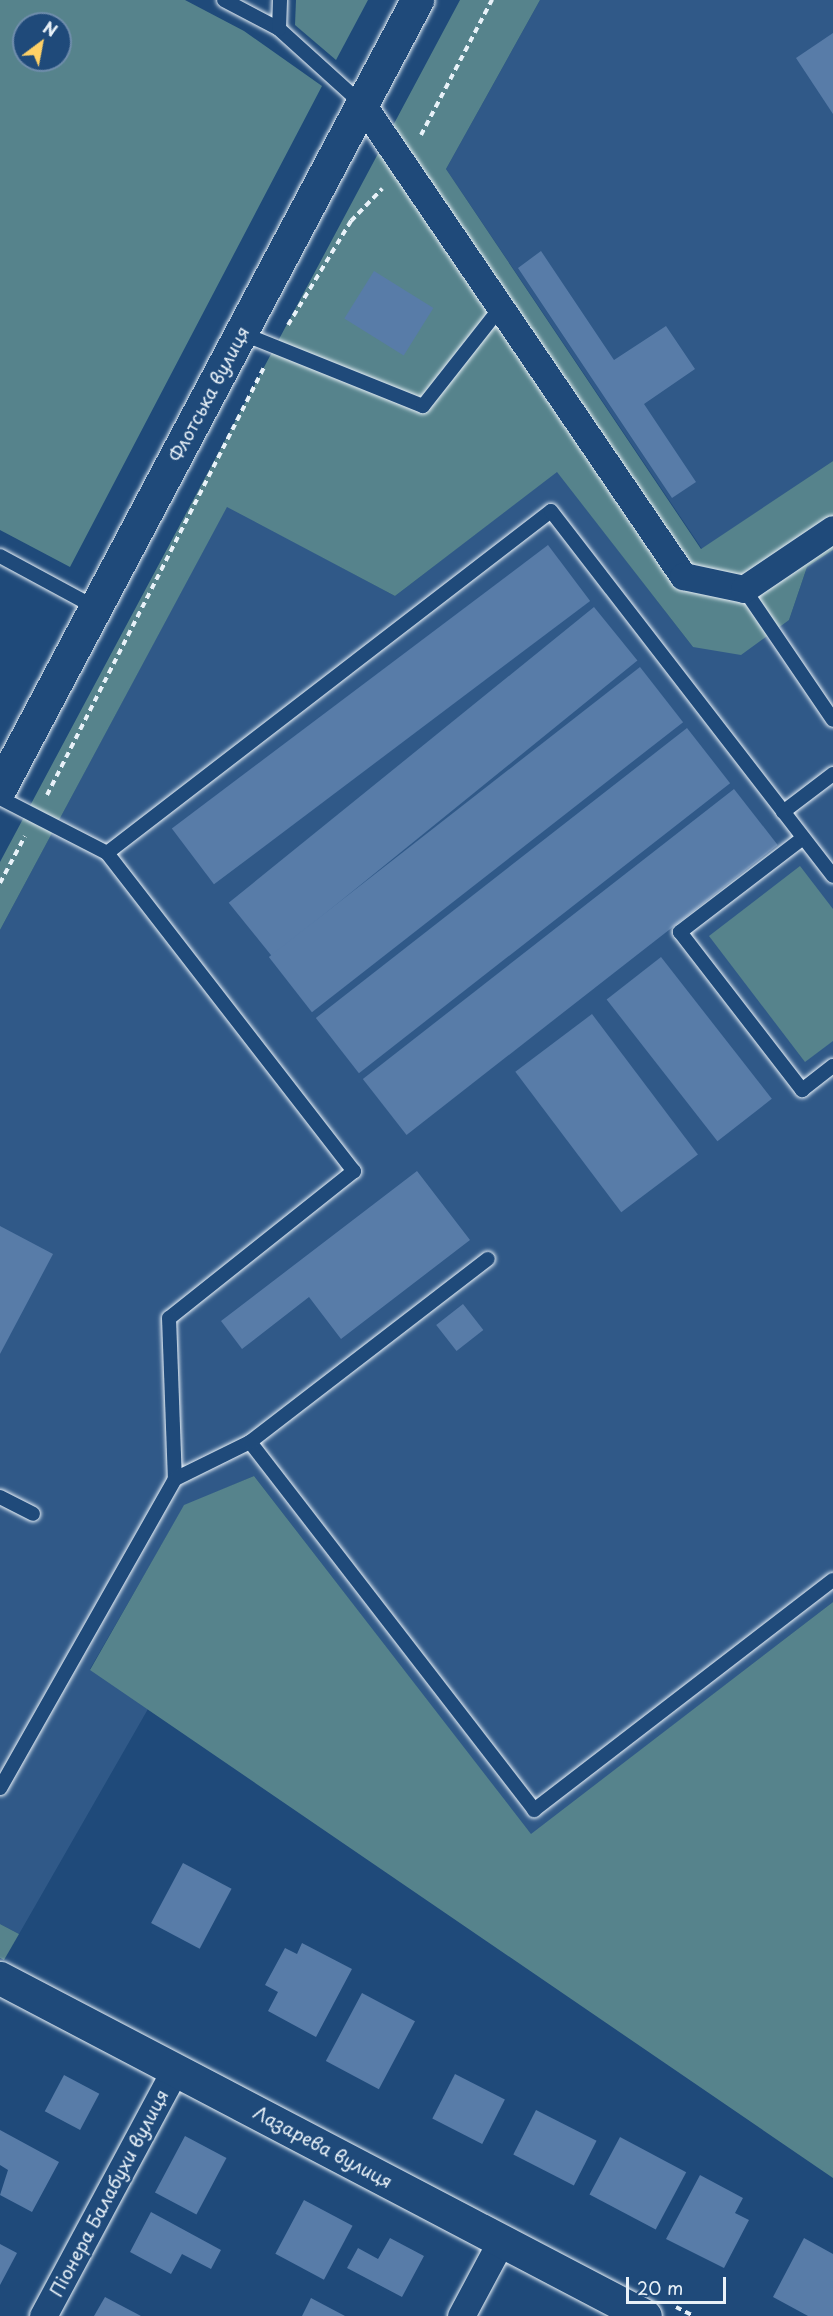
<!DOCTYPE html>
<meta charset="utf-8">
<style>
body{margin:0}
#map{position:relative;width:833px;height:2316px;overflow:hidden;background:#1f4a7a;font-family:"Playpen Sans",sans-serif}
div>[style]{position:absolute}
.built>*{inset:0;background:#305988}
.green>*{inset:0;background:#56838c}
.building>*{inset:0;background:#587ca8;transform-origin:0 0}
.path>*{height:4px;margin-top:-2px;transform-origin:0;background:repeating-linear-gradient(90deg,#e8f1f8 0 6px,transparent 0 10.5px)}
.roads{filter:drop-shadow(0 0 2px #e8f1f8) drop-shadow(0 0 2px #e8f1f8)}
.service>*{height:14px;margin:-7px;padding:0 7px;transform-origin:7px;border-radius:7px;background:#1f4a7a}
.minor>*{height:27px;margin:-13.5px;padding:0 13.5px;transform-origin:13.5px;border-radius:13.5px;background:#1f4a7a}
.tertiary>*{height:33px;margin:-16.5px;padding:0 16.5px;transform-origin:16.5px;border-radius:16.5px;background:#1f4a7a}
span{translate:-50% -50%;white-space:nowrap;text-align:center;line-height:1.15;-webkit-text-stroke:4.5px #1f4a7a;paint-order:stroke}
.street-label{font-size:18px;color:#e8f1f8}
.north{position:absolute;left:12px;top:12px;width:60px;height:60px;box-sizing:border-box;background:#1f4a7a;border:2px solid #6f8dac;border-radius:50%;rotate:32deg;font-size:16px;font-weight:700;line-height:24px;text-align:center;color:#e8f1f8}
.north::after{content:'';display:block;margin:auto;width:21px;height:27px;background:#ffd166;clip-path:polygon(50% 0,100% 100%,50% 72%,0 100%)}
.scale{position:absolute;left:626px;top:2277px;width:100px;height:27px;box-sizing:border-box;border:3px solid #e8f1f8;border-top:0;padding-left:8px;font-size:18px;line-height:21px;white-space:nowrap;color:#e8f1f8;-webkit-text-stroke:4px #1f4a7a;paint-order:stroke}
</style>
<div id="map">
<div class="built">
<i style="clip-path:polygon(540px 0,833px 0,833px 461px,702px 549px,446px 169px)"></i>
<i style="clip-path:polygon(557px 471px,693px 647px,789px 620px,807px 567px,833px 550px,833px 1602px,531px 1835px,254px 1476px,184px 1506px,90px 1669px,148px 1709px,19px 1934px,0 1924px,0 930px,227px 506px,395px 596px)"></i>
</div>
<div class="green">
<i style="clip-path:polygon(evenodd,0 0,185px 0,244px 31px,322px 86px,70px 567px,0 530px,0 0,24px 24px,60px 24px,60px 60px,24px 60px,24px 24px)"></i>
<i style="clip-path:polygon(296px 0,368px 0,336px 60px,295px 25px)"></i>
<i style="clip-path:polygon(460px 0,540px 0,446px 169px,701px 549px,833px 461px,833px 550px,807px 567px,789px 620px,741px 655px,693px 647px,557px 472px,395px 596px,227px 507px,0 930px,0 862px)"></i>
<i style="clip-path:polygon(800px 866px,833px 909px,833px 1041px,805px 1062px,709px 936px)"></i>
<i style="clip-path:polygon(254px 1476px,531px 1834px,833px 1602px,833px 2178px,90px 1670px,184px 1505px)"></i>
<i style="clip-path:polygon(0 1924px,19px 1934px,4px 1960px,0 1958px)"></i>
</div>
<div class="building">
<i style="clip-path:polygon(833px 33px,833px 114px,796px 58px)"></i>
<i style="clip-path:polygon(541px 251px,614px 360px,666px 326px,695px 369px,644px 404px,696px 482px,672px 498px,518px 268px)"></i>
<i style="left:374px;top:271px;width:70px;height:56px;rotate:32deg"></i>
<i style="left:548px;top:545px;width:70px;height:471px;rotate:53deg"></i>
<i style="left:594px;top:607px;width:69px;height:470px;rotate:51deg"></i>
<i style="left:640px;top:667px;width:70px;height:471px;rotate:52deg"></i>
<i style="left:687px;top:728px;width:70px;height:471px;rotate:52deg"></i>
<i style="left:734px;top:789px;width:71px;height:471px;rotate:52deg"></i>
<i style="left:661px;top:957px;width:180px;height:69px;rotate:52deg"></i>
<i style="left:592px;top:1014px;width:176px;height:96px;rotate:53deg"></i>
<i style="clip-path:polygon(417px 1171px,470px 1240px,341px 1339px,309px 1297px,242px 1349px,221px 1321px)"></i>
<i style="clip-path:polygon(0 1226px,53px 1254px,0 1354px)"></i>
<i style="left:463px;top:1304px;width:33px;height:34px;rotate:52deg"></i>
<i style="left:183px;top:1863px;width:55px;height:68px;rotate:28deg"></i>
<i style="clip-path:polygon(302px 1943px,352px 1969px,316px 2037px,268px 2011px,278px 1992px,265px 1985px,285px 1948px,297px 1954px)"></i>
<i style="left:362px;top:1993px;width:60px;height:77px;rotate:28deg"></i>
<i style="left:455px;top:2074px;width:56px;height:50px;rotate:27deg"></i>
<i style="left:64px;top:2075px;width:40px;height:41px;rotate:28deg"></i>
<i style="left:536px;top:2110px;width:68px;height:50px;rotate:27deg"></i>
<i style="clip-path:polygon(0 2130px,59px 2162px,32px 2212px,0 2195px,8px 2170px,0 2165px)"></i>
<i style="left:185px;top:2136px;width:47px;height:64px;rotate:28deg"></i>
<i style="left:620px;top:2137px;width:75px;height:65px;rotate:28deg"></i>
<i style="clip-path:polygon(700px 2175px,743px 2198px,735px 2213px,749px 2220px,724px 2268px,666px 2239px)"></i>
<i style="left:304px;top:2200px;width:55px;height:61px;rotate:28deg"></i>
<i style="clip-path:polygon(151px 2212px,221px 2250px,211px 2269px,182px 2254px,171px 2274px,130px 2252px)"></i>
<i style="clip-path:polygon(390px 2238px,424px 2256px,402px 2297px,347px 2268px,358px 2248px,378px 2259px)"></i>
<i style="clip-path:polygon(804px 2238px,833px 2254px,833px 2316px,808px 2316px,773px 2297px)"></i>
<i style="clip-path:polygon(0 2244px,17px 2253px,0 2285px)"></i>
<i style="clip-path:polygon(105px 2297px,141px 2316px,94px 2316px)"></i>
<i style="clip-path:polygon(311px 2298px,345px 2316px,302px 2316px)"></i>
</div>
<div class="path">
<i style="left:421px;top:135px;width:153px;rotate:-62.3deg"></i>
<i style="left:288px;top:325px;width:122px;rotate:-58.8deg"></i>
<i style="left:351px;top:221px;width:45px;rotate:-45.9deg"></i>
<i style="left:47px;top:795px;width:481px;rotate:-63.1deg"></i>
<i style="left:0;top:883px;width:53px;rotate:-62deg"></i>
<i style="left:676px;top:2307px;width:20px;rotate:27deg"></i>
</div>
<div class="roads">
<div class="service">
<i style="left:224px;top:0;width:62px;rotate:27.8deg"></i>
<i style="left:279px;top:29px;width:112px;rotate:42.1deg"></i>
<i style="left:279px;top:29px;width:29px;rotate:-88deg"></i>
<i style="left:241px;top:333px;width:196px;rotate:21.9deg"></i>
<i style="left:423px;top:406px;width:125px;rotate:-51.8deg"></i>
<i style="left:0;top:556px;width:109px;rotate:28.4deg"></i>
<i style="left:744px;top:589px;width:158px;rotate:55.8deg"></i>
<i style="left:0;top:798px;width:120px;rotate:27.2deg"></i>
<i style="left:107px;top:853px;width:403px;rotate:52.2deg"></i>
<i style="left:354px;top:1171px;width:236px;rotate:141.5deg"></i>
<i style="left:169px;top:1318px;width:161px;rotate:87.9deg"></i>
<i style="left:175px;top:1479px;width:355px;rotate:119.5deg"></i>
<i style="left:783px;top:812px;width:63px;rotate:-37.2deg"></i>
<i style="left:803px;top:838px;width:155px;rotate:142.6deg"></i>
<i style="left:680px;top:932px;width:200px;rotate:52.3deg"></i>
<i style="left:802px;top:1090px;width:39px;rotate:-38deg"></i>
<i style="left:107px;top:853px;width:560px;rotate:-37.61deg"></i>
<i style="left:551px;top:511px;width:461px;rotate:52.3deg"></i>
<i style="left:250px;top:1442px;width:465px;rotate:52.3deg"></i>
<i style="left:534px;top:1810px;width:377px;rotate:-37.6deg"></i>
<i style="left:175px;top:1479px;width:84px;rotate:-26.3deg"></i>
<i style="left:250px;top:1442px;width:300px;rotate:-37.6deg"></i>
<i style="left:0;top:1497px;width:37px;rotate:27deg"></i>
</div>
<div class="minor">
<i style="left:362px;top:104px;width:571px;rotate:55.78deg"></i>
<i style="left:683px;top:576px;width:62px;rotate:12deg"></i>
<i style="left:744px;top:589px;width:107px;rotate:-34deg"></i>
<i style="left:43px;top:2316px;width:279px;rotate:-61.8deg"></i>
<i style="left:461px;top:2316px;width:85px;rotate:-61.9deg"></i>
</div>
<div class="tertiary">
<i style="left:0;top:788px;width:892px;rotate:-62.11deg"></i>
<i style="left:0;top:1978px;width:728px;rotate:27.66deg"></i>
</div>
</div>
<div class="street-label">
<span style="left:209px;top:394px;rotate:-62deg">Флотська вулиця</span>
<span style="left:323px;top:2147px;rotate:28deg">Лазарева вулиця</span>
<span style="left:109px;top:2193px;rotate:-62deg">Піонера Балабухи вулиця</span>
</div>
<div class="north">N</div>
<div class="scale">20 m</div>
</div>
